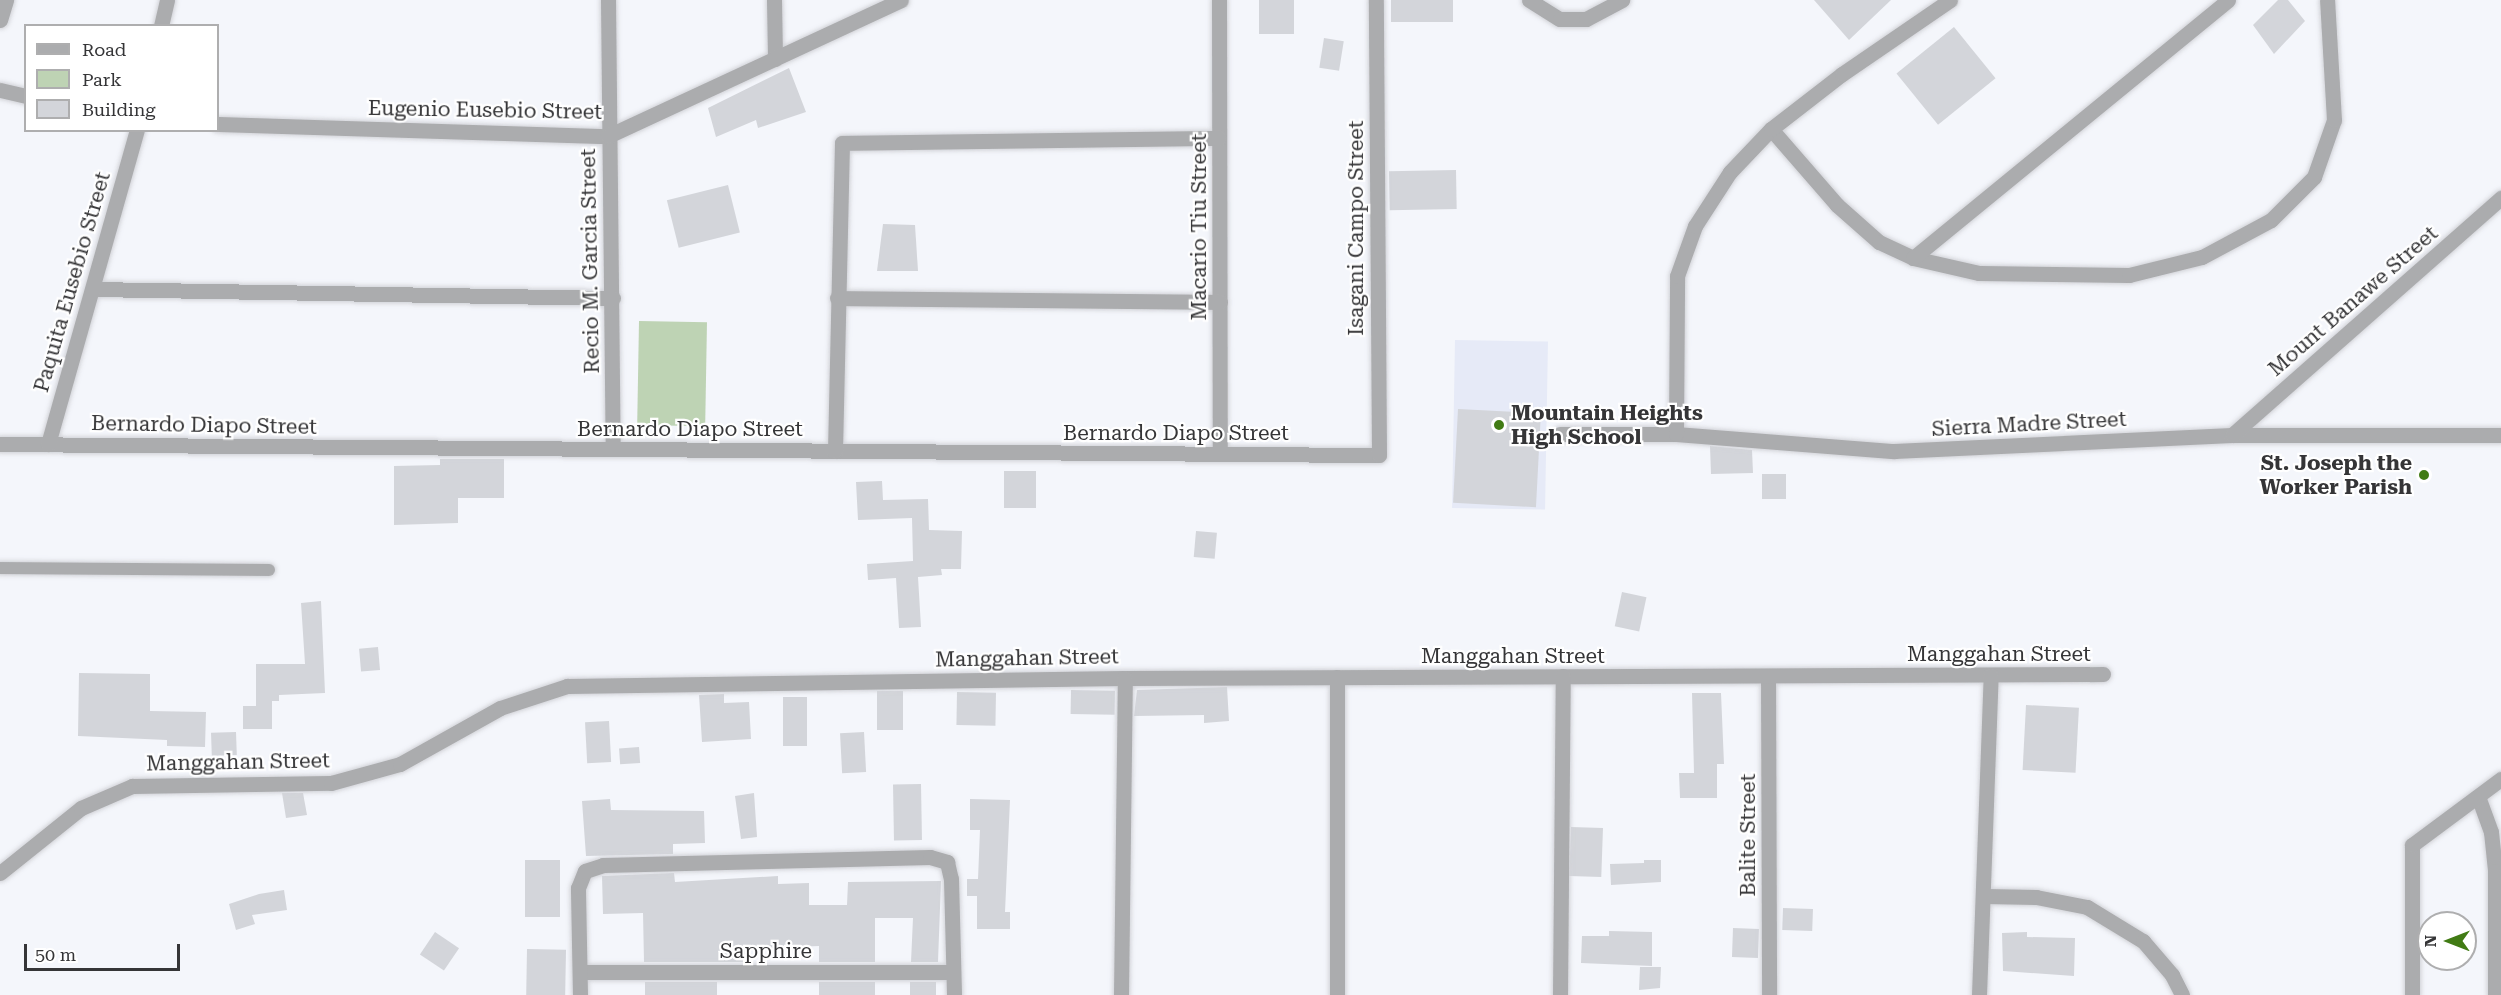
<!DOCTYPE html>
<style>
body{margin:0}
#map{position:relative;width:2501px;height:995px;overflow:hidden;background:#f4f6fb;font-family:"Roboto Serif",serif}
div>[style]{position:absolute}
.built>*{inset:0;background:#e6eaf7;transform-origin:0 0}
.green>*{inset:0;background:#bed3b4;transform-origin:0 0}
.building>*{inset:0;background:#d3d5da;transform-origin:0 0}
.roads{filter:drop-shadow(0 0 2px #d2d3d8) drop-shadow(0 0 2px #d2d3d8)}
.lane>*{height:12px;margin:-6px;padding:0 6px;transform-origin:6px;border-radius:6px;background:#abacae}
.street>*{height:15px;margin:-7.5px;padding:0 7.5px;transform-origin:7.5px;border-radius:7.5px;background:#abacae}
.dots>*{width:16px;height:16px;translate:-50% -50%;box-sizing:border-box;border:3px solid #fff;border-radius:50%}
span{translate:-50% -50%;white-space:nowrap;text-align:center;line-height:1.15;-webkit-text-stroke:4.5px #fff;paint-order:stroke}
.street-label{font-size:21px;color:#353537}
.poi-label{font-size:21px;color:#353537;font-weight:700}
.left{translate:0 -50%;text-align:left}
.right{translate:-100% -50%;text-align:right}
.legend{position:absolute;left:24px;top:24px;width:195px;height:108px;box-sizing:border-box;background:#fff;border:2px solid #aeaeaf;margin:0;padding:8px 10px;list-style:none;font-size:18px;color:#353537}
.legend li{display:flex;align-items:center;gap:12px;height:30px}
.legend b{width:30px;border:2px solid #aeaeaf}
.north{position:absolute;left:2417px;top:911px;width:60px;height:60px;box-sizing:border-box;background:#fff;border:2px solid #aeaeaf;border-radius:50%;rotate:270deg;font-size:16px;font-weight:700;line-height:24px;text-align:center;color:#353537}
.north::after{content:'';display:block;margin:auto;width:21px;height:27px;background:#417b14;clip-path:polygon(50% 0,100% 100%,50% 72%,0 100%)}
.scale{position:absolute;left:24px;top:944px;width:156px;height:27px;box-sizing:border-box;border:3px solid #353537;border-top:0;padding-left:8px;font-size:18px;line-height:21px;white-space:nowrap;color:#353537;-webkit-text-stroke:4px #fff;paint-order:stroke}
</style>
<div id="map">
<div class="built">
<i style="left:1455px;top:340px;width:93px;height:168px;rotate:1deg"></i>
</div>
<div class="green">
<i style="left:639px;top:321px;width:68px;height:104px;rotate:1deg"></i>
</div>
<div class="building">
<i style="left:1259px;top:0;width:35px;height:34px"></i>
<i style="left:1391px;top:0;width:62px;height:22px"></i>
<i style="clip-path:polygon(1814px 0,1891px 0,1849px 40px)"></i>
<i style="clip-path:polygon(2278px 0,2288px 0,2305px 21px,2274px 54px,2253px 25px)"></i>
<i style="left:1954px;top:27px;width:66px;height:74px;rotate:51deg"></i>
<i style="left:1324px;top:38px;width:20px;height:30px;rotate:9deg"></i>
<i style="clip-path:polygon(789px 68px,806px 112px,758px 128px,756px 120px,716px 137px,708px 108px)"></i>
<i style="left:1456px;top:170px;width:39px;height:67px;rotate:89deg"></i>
<i style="left:728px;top:185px;width:49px;height:63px;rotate:76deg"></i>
<i style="clip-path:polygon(883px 224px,915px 225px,918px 271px,877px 271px)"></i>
<i style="left:1458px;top:409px;width:83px;height:94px;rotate:3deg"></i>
<i style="clip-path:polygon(1710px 446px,1752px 450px,1753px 473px,1711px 474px)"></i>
<i style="clip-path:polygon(440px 459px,504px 459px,504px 498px,458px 498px,458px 523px,394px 525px,394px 466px,440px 465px)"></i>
<i style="left:1004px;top:471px;width:32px;height:37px"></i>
<i style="left:1762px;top:474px;width:24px;height:25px"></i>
<i style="clip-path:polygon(882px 481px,883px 500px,928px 499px,929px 530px,962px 531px,961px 569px,941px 569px,942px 575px,918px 577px,921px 627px,899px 628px,896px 578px,868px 580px,867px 564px,913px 561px,912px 518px,858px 520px,856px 482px)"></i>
<i style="left:1196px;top:531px;width:21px;height:26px;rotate:5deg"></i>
<i style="left:1622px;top:592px;width:25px;height:35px;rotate:12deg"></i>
<i style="clip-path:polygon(321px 601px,325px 693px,279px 695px,279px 701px,272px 701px,272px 729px,243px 729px,243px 706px,256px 706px,256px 664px,305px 664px,301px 603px)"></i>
<i style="left:378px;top:647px;width:23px;height:19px;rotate:85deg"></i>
<i style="clip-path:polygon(79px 673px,150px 674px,150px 711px,206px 712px,205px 747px,167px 746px,167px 740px,78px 736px)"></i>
<i style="clip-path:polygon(1227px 687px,1229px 721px,1204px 723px,1204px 715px,1134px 716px,1137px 690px)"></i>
<i style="left:1071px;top:690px;width:44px;height:24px;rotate:1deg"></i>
<i style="left:877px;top:691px;width:26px;height:39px"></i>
<i style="left:957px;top:692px;width:39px;height:33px;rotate:1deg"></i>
<i style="clip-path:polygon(1692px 693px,1721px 693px,1724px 764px,1717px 764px,1717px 798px,1680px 798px,1679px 773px,1694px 773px)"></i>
<i style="clip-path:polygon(724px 694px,724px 703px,749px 702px,751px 739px,702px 742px,699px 695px)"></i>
<i style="left:783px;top:697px;width:24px;height:49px"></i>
<i style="left:2026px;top:705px;width:53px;height:65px;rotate:3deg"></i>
<i style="left:609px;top:721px;width:41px;height:24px;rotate:87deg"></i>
<i style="left:236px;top:732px;width:23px;height:25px;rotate:88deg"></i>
<i style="left:864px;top:732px;width:40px;height:24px;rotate:87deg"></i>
<i style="left:639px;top:747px;width:16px;height:20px;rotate:86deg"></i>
<i style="left:921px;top:784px;width:56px;height:28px;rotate:89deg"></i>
<i style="clip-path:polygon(282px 793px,303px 793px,307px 815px,286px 818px)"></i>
<i style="clip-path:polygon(754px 793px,757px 837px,741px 839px,735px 796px)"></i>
<i style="clip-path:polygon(610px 799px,611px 810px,704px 811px,705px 843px,673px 844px,673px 854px,586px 856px,582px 801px)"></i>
<i style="clip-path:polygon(970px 799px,1010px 800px,1005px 912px,1010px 912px,1010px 929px,977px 929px,977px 896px,967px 896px,967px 879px,978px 879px,980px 830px,970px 830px)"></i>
<i style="left:1571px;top:827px;width:32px;height:49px;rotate:2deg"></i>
<i style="left:560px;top:860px;width:57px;height:35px;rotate:90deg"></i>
<i style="clip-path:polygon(1644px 860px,1661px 860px,1661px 882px,1611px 885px,1610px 864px,1644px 863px)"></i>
<i style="clip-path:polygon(674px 873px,675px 882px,778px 876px,778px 884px,809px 883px,809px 905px,847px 905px,848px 882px,941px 881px,938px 962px,911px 962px,913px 918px,875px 918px,875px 962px,819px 962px,819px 946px,745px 949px,745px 962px,644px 962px,643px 913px,603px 914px,602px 876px)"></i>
<i style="clip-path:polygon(284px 890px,287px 910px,252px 915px,255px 924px,236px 930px,229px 904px,259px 894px)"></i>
<i style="left:1783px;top:908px;width:30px;height:22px;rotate:2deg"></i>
<i style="left:1733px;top:928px;width:26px;height:29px;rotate:2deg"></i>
<i style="clip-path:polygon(1609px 931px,1652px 932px,1652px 966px,1581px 963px,1582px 936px,1609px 936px)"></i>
<i style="left:435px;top:932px;width:29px;height:27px;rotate:34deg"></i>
<i style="clip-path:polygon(2027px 932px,2027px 937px,2075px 938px,2074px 976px,2003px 971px,2002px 933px)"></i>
<i style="left:527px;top:949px;width:39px;height:46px;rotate:1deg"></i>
<i style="clip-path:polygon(1640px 967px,1661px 967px,1660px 988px,1639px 990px)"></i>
<i style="left:645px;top:982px;width:72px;height:13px"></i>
<i style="left:819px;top:982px;width:56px;height:13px"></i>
<i style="left:910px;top:982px;width:26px;height:13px"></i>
</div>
<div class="roads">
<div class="lane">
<i style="left:0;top:568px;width:269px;rotate:0.4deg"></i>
</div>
<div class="street">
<i style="left:608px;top:0;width:449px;rotate:89.4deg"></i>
<i style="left:774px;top:0;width:59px;rotate:89deg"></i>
<i style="left:1219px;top:0;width:454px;rotate:89.9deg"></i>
<i style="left:1529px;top:0;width:36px;rotate:32deg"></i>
<i style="left:1560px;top:19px;width:26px"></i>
<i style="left:1586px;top:19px;width:41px;rotate:-27.8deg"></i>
<i style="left:0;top:20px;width:21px;rotate:-73deg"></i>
<i style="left:161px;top:26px;width:27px;rotate:-77deg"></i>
<i style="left:0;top:90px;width:27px;rotate:13deg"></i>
<i style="left:218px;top:124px;width:390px;rotate:1.8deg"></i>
<i style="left:608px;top:136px;width:323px;rotate:-24.9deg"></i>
<i style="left:1771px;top:129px;width:101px;rotate:49deg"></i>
<i style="left:1837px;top:205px;width:56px;rotate:41.4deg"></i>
<i style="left:1879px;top:242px;width:38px;rotate:25deg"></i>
<i style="left:1913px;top:258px;width:68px;rotate:12.8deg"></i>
<i style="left:1979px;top:273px;width:150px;rotate:0.8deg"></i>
<i style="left:2129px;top:275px;width:75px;rotate:-13.9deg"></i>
<i style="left:2202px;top:257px;width:78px;rotate:-28.2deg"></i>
<i style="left:2271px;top:220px;width:61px;rotate:-45deg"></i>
<i style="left:2314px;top:177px;width:60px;rotate:-70.7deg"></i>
<i style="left:2334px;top:120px;width:120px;rotate:-93.3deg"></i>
<i style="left:1913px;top:258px;width:407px;rotate:-39.3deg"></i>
<i style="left:93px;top:289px;width:520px;rotate:0.99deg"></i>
<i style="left:837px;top:298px;width:383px;rotate:0.6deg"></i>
<i style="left:1560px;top:434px;width:116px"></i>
<i style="left:1676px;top:434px;width:219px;rotate:4.5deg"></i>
<i style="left:1894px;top:451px;width:338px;rotate:-2.7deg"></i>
<i style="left:2232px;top:435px;width:269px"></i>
<i style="left:1676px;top:434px;width:158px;rotate:-89.6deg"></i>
<i style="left:1677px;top:276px;width:53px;rotate:-70.2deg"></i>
<i style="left:1695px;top:226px;width:64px;rotate:-57.1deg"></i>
<i style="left:1730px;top:172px;width:59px;rotate:-46.4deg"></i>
<i style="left:1771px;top:129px;width:90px;rotate:-37.8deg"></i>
<i style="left:1842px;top:74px;width:131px;rotate:-34.4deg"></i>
<i style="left:2232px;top:435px;width:359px;rotate:-41.4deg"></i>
<i style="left:0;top:444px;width:1379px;rotate:0.46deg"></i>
<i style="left:1379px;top:455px;width:455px;rotate:-90.4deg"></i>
<i style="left:48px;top:444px;width:326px;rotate:-74.2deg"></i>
<i style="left:835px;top:451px;width:308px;rotate:-88.7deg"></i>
<i style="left:842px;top:143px;width:377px;rotate:-0.8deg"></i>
<i style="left:1768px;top:676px;width:319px;rotate:89.8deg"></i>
<i style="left:2479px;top:799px;width:35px;rotate:70deg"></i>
<i style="left:2491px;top:832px;width:39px;rotate:84deg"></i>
<i style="left:2495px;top:871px;width:124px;rotate:90deg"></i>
<i style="left:0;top:873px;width:104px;rotate:-38.7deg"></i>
<i style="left:81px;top:808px;width:56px;rotate:-23.3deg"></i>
<i style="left:132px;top:786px;width:199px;rotate:-0.9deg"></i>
<i style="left:331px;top:783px;width:72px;rotate:-15.4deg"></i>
<i style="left:400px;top:764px;width:115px;rotate:-29.2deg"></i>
<i style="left:500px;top:708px;width:71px;rotate:-18.2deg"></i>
<i style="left:567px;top:686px;width:558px;rotate:-0.82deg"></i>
<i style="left:1125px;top:678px;width:978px;rotate:-0.23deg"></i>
<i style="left:1985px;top:896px;width:51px;rotate:1.1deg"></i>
<i style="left:2036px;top:897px;width:52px;rotate:11.1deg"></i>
<i style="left:2087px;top:907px;width:66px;rotate:31.3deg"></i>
<i style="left:2143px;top:941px;width:45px;rotate:49.5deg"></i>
<i style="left:2172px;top:975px;width:22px;rotate:63deg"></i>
<i style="left:580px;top:972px;width:373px"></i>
<i style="left:580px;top:995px;width:107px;rotate:-91.1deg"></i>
<i style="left:578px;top:888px;width:18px;rotate:-68deg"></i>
<i style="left:585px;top:871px;width:19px;rotate:-18deg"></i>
<i style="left:603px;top:865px;width:327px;rotate:-1.4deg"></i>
<i style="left:930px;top:857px;width:18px;rotate:16deg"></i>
<i style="left:947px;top:862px;width:17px;rotate:77deg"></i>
<i style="left:951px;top:879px;width:116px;rotate:88.5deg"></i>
<i style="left:1121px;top:995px;width:317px;rotate:-89.3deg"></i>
<i style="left:1337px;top:995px;width:318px;rotate:-90deg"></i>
<i style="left:1560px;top:995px;width:319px;rotate:-89.5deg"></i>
<i style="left:1979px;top:995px;width:320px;rotate:-87.9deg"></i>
<i style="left:2412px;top:995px;width:150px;rotate:-90deg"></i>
<i style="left:2412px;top:845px;width:111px;rotate:-36.6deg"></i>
</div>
</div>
<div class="dots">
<i style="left:1499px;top:425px;background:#417b14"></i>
<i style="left:2424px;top:475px;background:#417b14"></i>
</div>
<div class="street-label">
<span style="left:485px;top:110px;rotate:1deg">Eugenio Eusebio Street</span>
<span style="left:1199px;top:227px;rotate:-90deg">Macario Tiu Street</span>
<span style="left:1356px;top:228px;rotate:-90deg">Isagani Campo Street</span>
<span style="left:590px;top:261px;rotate:-91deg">Recio M. Garcia Street</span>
<span style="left:72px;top:282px;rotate:-74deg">Paquita Eusebio Street</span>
<span style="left:2353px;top:301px;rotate:-41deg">Mount Banawe Street</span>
<span style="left:2029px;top:424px;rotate:-3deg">Sierra Madre Street</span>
<span style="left:204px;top:425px;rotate:1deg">Bernardo Diapo Street</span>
<span style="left:690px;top:429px">Bernardo Diapo Street</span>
<span style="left:1176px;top:433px">Bernardo Diapo Street</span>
<span style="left:1999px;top:654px">Manggahan Street</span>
<span style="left:1513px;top:656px">Manggahan Street</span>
<span style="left:1027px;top:658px;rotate:-1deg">Manggahan Street</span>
<span style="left:238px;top:762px;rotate:-1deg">Manggahan Street</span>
<span style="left:1748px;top:835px;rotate:-90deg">Balite Street</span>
<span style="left:766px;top:951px">Sapphire</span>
</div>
<div class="poi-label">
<span class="left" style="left:1511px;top:425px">Mountain Heights<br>High School</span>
<span class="right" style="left:2412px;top:475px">St. Joseph the<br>Worker Parish</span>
</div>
<ul class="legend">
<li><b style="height:8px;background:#abacae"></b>Road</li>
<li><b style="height:16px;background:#bed3b4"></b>Park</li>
<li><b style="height:16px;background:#d3d5da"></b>Building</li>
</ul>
<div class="north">N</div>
<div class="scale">50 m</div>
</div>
